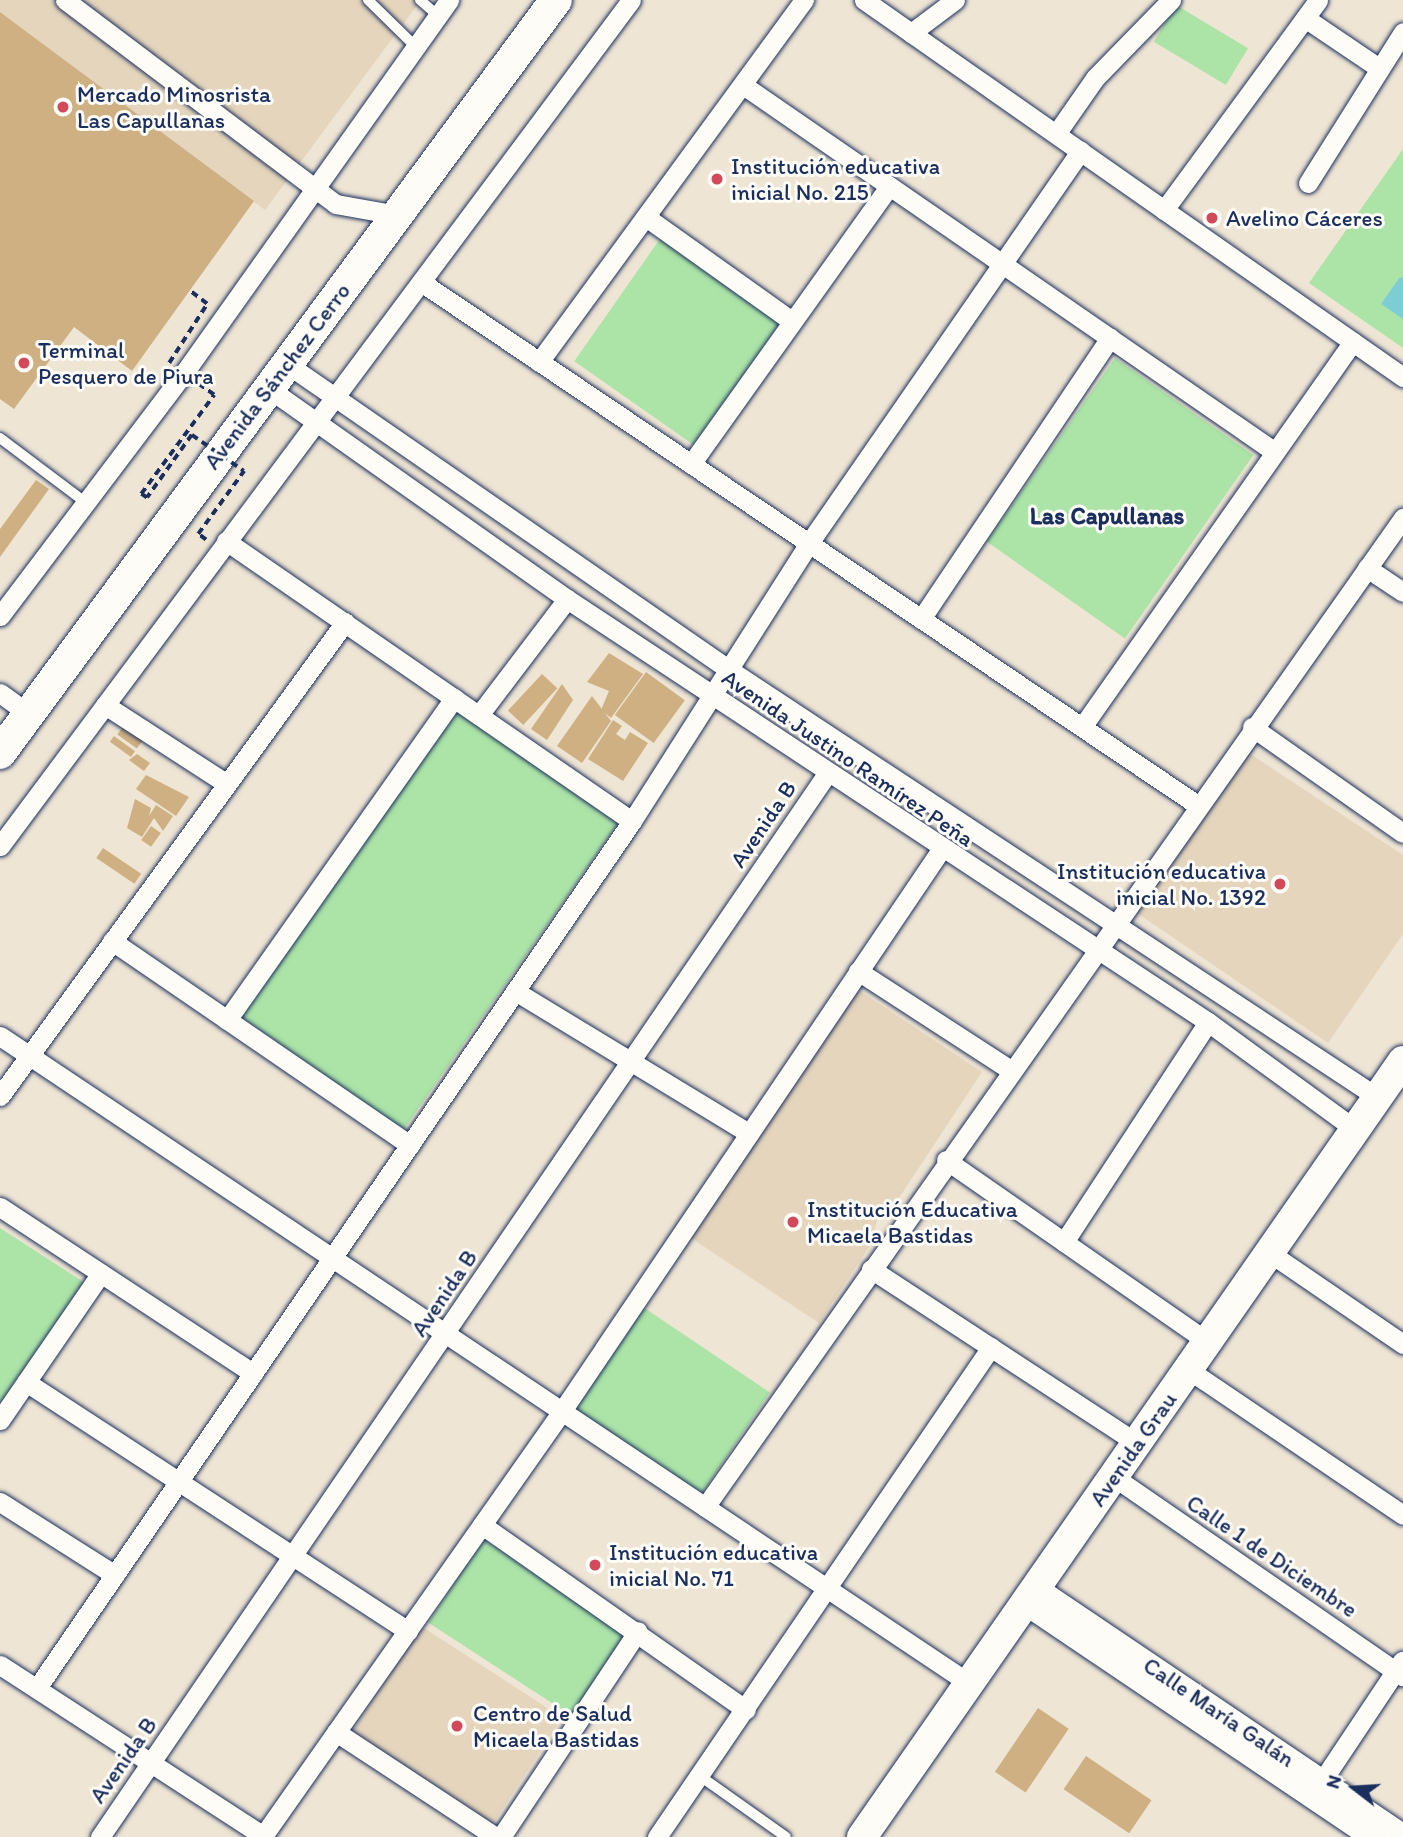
<!DOCTYPE html>
<meta charset="utf-8">
<style>
body{margin:0}
#map{position:relative;width:1403px;height:1837px;overflow:hidden;background:#efe5d4;font-family:Itim,sans-serif}
div>[style]{position:absolute}
.built>*{inset:0;background:#e5d5bc;transform-origin:0 0}
.green>*{inset:0;background:#ace4a7;transform-origin:0 0}
.water>*{inset:0;background:#7dced4}
.building>*{inset:0;background:#ceb083;transform-origin:0 0}
.path>*{height:3.5px;margin-top:-1.75px;transform-origin:0;background:repeating-linear-gradient(90deg,#1b2f5e 0 7px,transparent 0 12px)}
.roads{filter:drop-shadow(0 0 2px #1b2f5e) drop-shadow(0 0 2px #1b2f5e)}
.service>*{height:10px;margin:-5px;padding:0 5px;transform-origin:5px;border-radius:5px;background:#fdfcf7}
.minor>*{height:19px;margin:-9.5px;padding:0 9.5px;transform-origin:9.5px;border-radius:9.5px;background:#fdfcf7}
.tertiary>*{height:23px;margin:-11.5px;padding:0 11.5px;transform-origin:11.5px;border-radius:11.5px;background:#fdfcf7}
.primary>*{height:30px;margin:-15px;padding:0 15px;transform-origin:15px;border-radius:15px;background:#fdfcf7}
.trunk>*{height:32px;margin:-16px;padding:0 16px;transform-origin:16px;border-radius:16px;background:#fdfcf7}
.path-bridge>*{height:3.5px;margin-top:-1.75px;transform-origin:0;background:repeating-linear-gradient(90deg,#1b2f5e 0 7px,transparent 0 12px)}
.dots>*{width:19px;height:19px;translate:-50% -50%;box-sizing:border-box;border:4px solid #fdfcf7;border-radius:50%}
span{translate:-50% -50%;white-space:nowrap;text-align:center;line-height:1.15;-webkit-text-stroke:6px #fdfcf7;paint-order:stroke}
.poi-label{font-size:23px;color:#1b2f5e}
.left{translate:0 -50%;text-align:left}
.right{translate:-100% -50%;text-align:right}
.street-label{font-size:23px;color:#1b2f5e}
.neighbourhood-label{font-size:24px;color:#1b2f5e;font-weight:700}
.north{position:absolute;left:1319px;top:1753px;width:70px;height:70px;-webkit-text-stroke:5px #fdfcf7;paint-order:stroke;rotate:287deg;font-size:19px;font-weight:700;line-height:28px;text-align:center;color:#1b2f5e}
.north::after{content:'';display:block;margin:auto;width:24px;height:32px;background:#1b2f5e;clip-path:polygon(50% 0,100% 100%,50% 72%,0 100%)}
</style>
<div id="map">
<div class="built">
<i style="clip-path:polygon(0 0,421px 0,265px 210px,0 12px)"></i>
<i style="clip-path:polygon(1246px 751px,1403px 855px,1403px 934px,1328px 1043px,1137px 913px)"></i>
<i style="clip-path:polygon(854px 987px,982px 1072px,893px 1207px,879px 1212px,871px 1244px,819px 1323px,688px 1236px)"></i>
<i style="left:421px;top:1626px;width:168px;height:128px;rotate:33deg"></i>
</div>
<div class="green">
<i style="left:1176px;top:5px;width:84px;height:43px;rotate:31deg"></i>
<i style="clip-path:polygon(1403px 149px,1403px 348px,1309px 283px)"></i>
<i style="left:662px;top:236px;width:151px;height:153px;rotate:35deg"></i>
<i style="left:1115px;top:358px;width:169px;height:224px;rotate:35deg"></i>
<i style="left:457px;top:708px;width:198px;height:377px;rotate:35deg"></i>
<i style="clip-path:polygon(0 1228px,85px 1283px,0 1413px)"></i>
<i style="left:643px;top:1307px;width:153px;height:123px;rotate:34deg"></i>
<i style="left:483px;top:1539px;width:171px;height:100px;rotate:33deg"></i>
</div>
<div class="water">
<i style="clip-path:polygon(1400px 277px,1403px 278px,1403px 319px,1381px 304px)"></i>
</div>
<div class="building">
<i style="clip-path:polygon(0 12px,254px 201px,132px 371px,74px 327px,14px 409px,0 399px)"></i>
<i style="clip-path:polygon(36px 480px,49px 489px,0 557px,0 529px)"></i>
<i style="clip-path:polygon(609px 653px,643px 674px,611px 718px,601px 710px,609px 691px,587px 682px)"></i>
<i style="left:646px;top:672px;width:48px;height:53px;rotate:36deg"></i>
<i style="left:542px;top:674px;width:21px;height:50px;rotate:43deg"></i>
<i style="clip-path:polygon(562px 684px,573px 700px,547px 740px,531px 729px)"></i>
<i style="clip-path:polygon(592px 696px,611px 721px,582px 763px,557px 746px)"></i>
<i style="clip-path:polygon(613px 720px,622px 726px,616px 734px,625px 740px,630px 732px,648px 743px,623px 781px,588px 759px)"></i>
<i style="left:125px;top:724px;width:24px;height:13px;rotate:36deg"></i>
<i style="left:114px;top:736px;width:26px;height:7px;rotate:36deg"></i>
<i style="clip-path:polygon(137px 754px,150px 763px,144px 771px,129px 760px)"></i>
<i style="clip-path:polygon(146px 775px,189px 797px,176px 816px,136px 789px)"></i>
<i style="clip-path:polygon(135px 799px,151px 808px,149px 816px,156px 805px,173px 816px,163px 831px,154px 818px,142px 837px,127px 828px)"></i>
<i style="left:151px;top:826px;width:12px;height:17px;rotate:35deg"></i>
<i style="left:103px;top:848px;width:46px;height:12px;rotate:34deg"></i>
<i style="left:1038px;top:1708px;width:37px;height:77px;rotate:34deg"></i>
<i style="left:1086px;top:1756px;width:79px;height:40px;rotate:34deg"></i>
</div>
<div class="path">
<i style="left:169px;top:363px;width:70px;rotate:-57.2deg"></i>
<i style="left:207px;top:304px;width:21px;rotate:-143deg"></i>
<i style="left:192px;top:435px;width:77px;rotate:125.5deg"></i>
<i style="left:147px;top:498px;width:7px;rotate:-146deg"></i>
<i style="left:141px;top:494px;width:123px;rotate:-53.6deg"></i>
<i style="left:214px;top:395px;width:19px;rotate:-145deg"></i>
<i style="left:206px;top:540px;width:10px;rotate:-143deg"></i>
<i style="left:198px;top:534px;width:78px;rotate:-53.9deg"></i>
</div>
<div class="roads">
<div class="service">
<i style="left:368px;top:0;width:67px;rotate:44.4deg"></i>
<i style="left:420px;top:0;width:23px;rotate:41deg"></i>
<i style="left:0;top:438px;width:106px;rotate:37deg"></i>
<i style="left:700px;top:1776px;width:105px;rotate:35.3deg"></i>
</div>
<div class="minor">
<i style="left:65px;top:0;width:339px;rotate:37deg"></i>
<i style="left:336px;top:204px;width:62px;rotate:10.2deg"></i>
<i style="left:864px;top:0;width:658px;rotate:34.97deg"></i>
<i style="left:1305px;top:18px;width:89px;rotate:34deg"></i>
<i style="left:911px;top:33px;width:55px;rotate:-36.9deg"></i>
<i style="left:743px;top:85px;width:646px;rotate:34.6deg"></i>
<i style="left:1056px;top:134px;width:68px;rotate:-55.1deg"></i>
<i style="left:1095px;top:78px;width:109px;rotate:-45.7deg"></i>
<i style="left:1308px;top:183px;width:178px;rotate:-57.8deg"></i>
<i style="left:1164px;top:210px;width:260px;rotate:-53.7deg"></i>
<i style="left:646px;top:217px;width:179px;rotate:35.5deg"></i>
<i style="left:421px;top:282px;width:934px;rotate:33.96deg"></i>
<i style="left:539px;top:362px;width:449px;rotate:-53.8deg"></i>
<i style="left:287px;top:364px;width:540px;rotate:34.66deg"></i>
<i style="left:731px;top:671px;width:774px;rotate:33.4deg"></i>
<i style="left:268px;top:388px;width:366px;rotate:35.2deg"></i>
<i style="left:567px;top:599px;width:768px;rotate:33.42deg"></i>
<i style="left:1208px;top:1022px;width:182px;rotate:36.1deg"></i>
<i style="left:691px;top:464px;width:341px;rotate:-54.5deg"></i>
<i style="left:226px;top:541px;width:493px;rotate:34.6deg"></i>
<i style="left:1367px;top:568px;width:43px;rotate:33.7deg"></i>
<i style="left:0;top:616px;width:305px;rotate:-52.9deg"></i>
<i style="left:184px;top:373px;width:458px;rotate:-54.6deg"></i>
<i style="left:921px;top:619px;width:339px;rotate:-56.1deg"></i>
<i style="left:0;top:693px;width:36px;rotate:36deg"></i>
<i style="left:105px;top:705px;width:145px;rotate:32.9deg"></i>
<i style="left:479px;top:715px;width:146px;rotate:-52.8deg"></i>
<i style="left:1082px;top:727px;width:471px;rotate:-54.9deg"></i>
<i style="left:1252px;top:727px;width:184px;rotate:35.1deg"></i>
<i style="left:0;top:846px;width:1055px;rotate:-53.28deg"></i>
<i style="left:112px;top:941px;width:361px;rotate:34.4deg"></i>
<i style="left:858px;top:971px;width:180px;rotate:33deg"></i>
<i style="left:515px;top:991px;width:274px;rotate:31.3deg"></i>
<i style="left:227px;top:1020px;width:394px;rotate:-54.8deg"></i>
<i style="left:0;top:1036px;width:1167px;rotate:33.74deg"></i>
<i style="left:0;top:1096px;width:586px;rotate:-53.95deg"></i>
<i style="left:946px;top:1160px;width:319px;rotate:34.8deg"></i>
<i style="left:0;top:1207px;width:303px;rotate:33.3deg"></i>
<i style="left:1064px;top:1242px;width:263px;rotate:-56.8deg"></i>
<i style="left:1270px;top:1253px;width:161px;rotate:34.4deg"></i>
<i style="left:871px;top:1269px;width:318px;rotate:33.2deg"></i>
<i style="left:1189px;top:1370px;width:258px;rotate:34.1deg"></i>
<i style="left:26px;top:1382px;width:456px;rotate:33.1deg"></i>
<i style="left:0;top:1420px;width:178px;rotate:-55.5deg"></i>
<i style="left:1114px;top:1477px;width:351px;rotate:34.6deg"></i>
<i style="left:0;top:1502px;width:136px;rotate:32.4deg"></i>
<i style="left:705px;top:1507px;width:1211px;rotate:-54.79deg"></i>
<i style="left:482px;top:1525px;width:322px;rotate:35deg"></i>
<i style="left:0;top:1665px;width:316px;rotate:33deg"></i>
<i style="left:37px;top:1688px;width:1052px;rotate:-55.54deg"></i>
<i style="left:632px;top:821px;width:330px;rotate:-57.5deg"></i>
<i style="left:809px;top:543px;width:477px;rotate:-55.3deg"></i>
<i style="left:336px;top:1732px;width:191px;rotate:33.3deg"></i>
<i style="left:1314px;top:1793px;width:159px;rotate:-56.3deg"></i>
<i style="left:263px;top:1836px;width:520px;rotate:-54.87deg"></i>
<i style="left:562px;top:1411px;width:676px;rotate:-55.98deg"></i>
<i style="left:100px;top:1837px;width:1286px;rotate:-55.64deg"></i>
<i style="left:501px;top:1837px;width:247px;rotate:-56.4deg"></i>
<i style="left:657px;top:1837px;width:593px;rotate:-55.72deg"></i>
</div>
<div class="tertiary">
<i style="left:1036px;top:1588px;width:443px;rotate:34deg"></i>
<i style="left:1025px;top:1603px;width:419px;rotate:34deg"></i>
</div>
<div class="primary">
<i style="left:862px;top:1837px;width:946px;rotate:-55.12deg"></i>
</div>
<div class="trunk">
<i style="left:0;top:753px;width:936px;rotate:-53.56deg"></i>
</div>
</div>
<div class="path-bridge">
<i style="left:192px;top:435px;width:63px;rotate:34.7deg"></i>
</div>
<div class="dots">
<i style="left:63px;top:107px;background:#d1495b"></i>
<i style="left:717px;top:179px;background:#d1495b"></i>
<i style="left:1212px;top:218px;background:#d1495b"></i>
<i style="left:24px;top:363px;background:#d1495b"></i>
<i style="left:1280px;top:884px;background:#d1495b"></i>
<i style="left:793px;top:1222px;background:#d1495b"></i>
<i style="left:595px;top:1565px;background:#d1495b"></i>
<i style="left:457px;top:1726px;background:#d1495b"></i>
</div>
<div class="poi-label">
<span class="left" style="left:77px;top:107px">Mercado Minosrista<br>Las Capullanas</span>
<span class="left" style="left:731px;top:179px">Institución educativa<br>inicial No. 215</span>
<span class="left" style="left:1226px;top:218px">Avelino Cáceres</span>
<span class="left" style="left:38px;top:363px">Terminal<br>Pesquero de Piura</span>
<span class="right" style="left:1266px;top:884px">Institución educativa<br>inicial No. 1392</span>
<span class="left" style="left:807px;top:1222px">Institución Educativa<br>Micaela Bastidas</span>
<span class="left" style="left:609px;top:1565px">Institución educativa<br>inicial No. 71</span>
<span class="left" style="left:473px;top:1726px">Centro de Salud<br>Micaela Bastidas</span>
</div>
<div class="street-label">
<span style="left:277px;top:376px;rotate:-53deg">Avenida Sánchez Cerro</span>
<span style="left:848px;top:758px;rotate:34deg">Avenida Justino Ramírez Peña</span>
<span style="left:763px;top:824px;rotate:-56deg">Avenida B</span>
<span style="left:444px;top:1293px;rotate:-56deg">Avenida B</span>
<span style="left:1133px;top:1449px;rotate:-55deg">Avenida Grau</span>
<span style="left:1272px;top:1556px;rotate:34deg">Calle 1 de Diciembre</span>
<span style="left:1219px;top:1712px;rotate:34deg">Calle María Galán</span>
<span style="left:123px;top:1760px;rotate:-55deg">Avenida B</span>
</div>
<div class="neighbourhood-label">
<span style="left:1107px;top:516px">Las Capullanas</span>
</div>
<div class="north">N</div>
</div>
